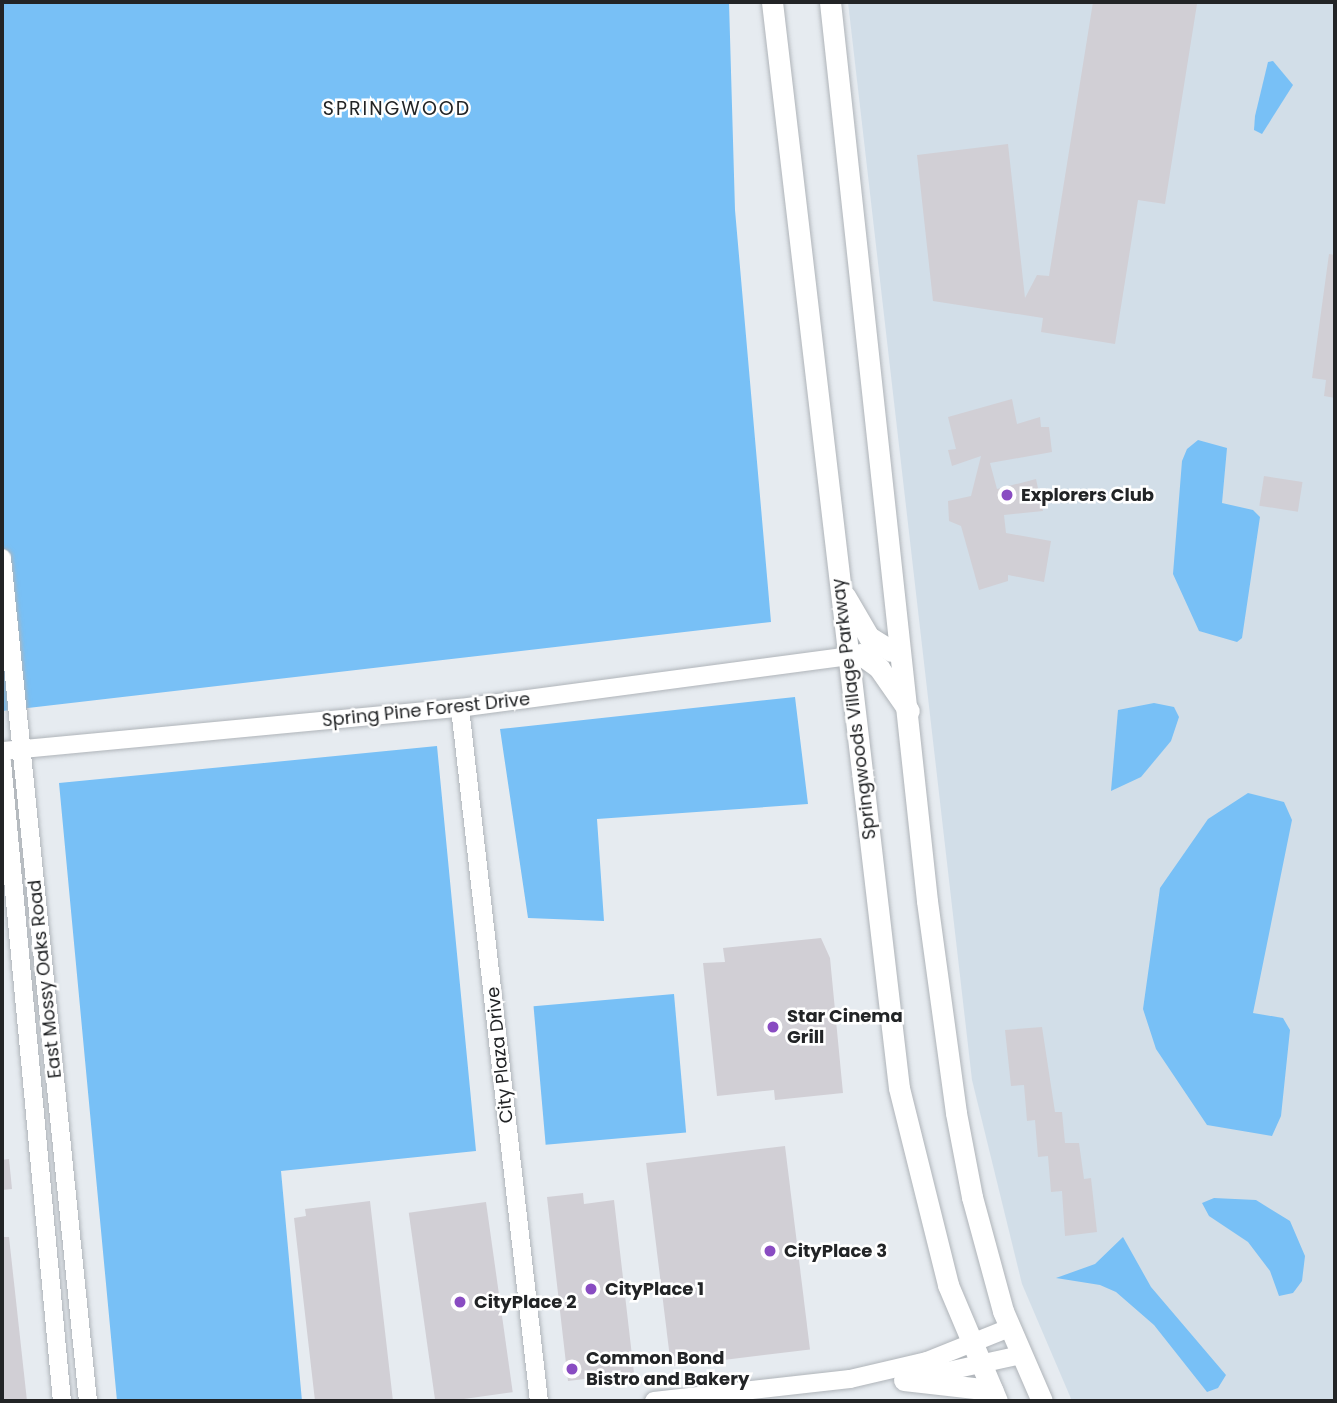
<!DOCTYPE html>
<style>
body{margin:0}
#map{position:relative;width:1337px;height:1403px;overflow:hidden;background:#e6ebf0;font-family:Poppins,sans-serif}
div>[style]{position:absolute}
.built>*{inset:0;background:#d2dee8}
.green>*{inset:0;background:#78c0f6;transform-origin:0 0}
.building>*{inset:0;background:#d1cfd5;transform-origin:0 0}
.roads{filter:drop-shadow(0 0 2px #afb4b9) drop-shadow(0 0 2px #afb4b9)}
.tertiary>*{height:18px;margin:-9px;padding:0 9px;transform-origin:9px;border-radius:9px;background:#fff}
.secondary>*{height:21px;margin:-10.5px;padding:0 10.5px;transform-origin:10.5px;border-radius:10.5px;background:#fff}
.dots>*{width:19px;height:19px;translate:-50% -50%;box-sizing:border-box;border:4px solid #fff;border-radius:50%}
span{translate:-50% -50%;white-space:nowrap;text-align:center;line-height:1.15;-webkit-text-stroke:5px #fff;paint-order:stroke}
.poi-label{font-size:18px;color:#222426;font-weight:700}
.left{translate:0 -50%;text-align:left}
.street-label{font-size:18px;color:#222426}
.neighbourhood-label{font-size:19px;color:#222426;letter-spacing:2px}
.frame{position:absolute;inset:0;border:4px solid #222426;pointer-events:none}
</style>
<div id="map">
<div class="built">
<i style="clip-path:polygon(848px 2px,1335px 2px,1335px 1401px,1072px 1401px,1022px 1284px,972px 1080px)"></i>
</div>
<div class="green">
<i style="clip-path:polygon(2px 2px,729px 2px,735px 210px,771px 622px,2px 711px)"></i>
<i style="clip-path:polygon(1273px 61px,1293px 85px,1262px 134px,1254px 130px,1255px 116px,1268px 62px)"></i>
<i style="clip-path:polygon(1198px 440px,1227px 448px,1222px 503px,1253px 510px,1260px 517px,1242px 638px,1237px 642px,1199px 631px,1173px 574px,1182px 461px,1187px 449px)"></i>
<i style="clip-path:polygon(795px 697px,808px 804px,597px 819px,604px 921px,528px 918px,500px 729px)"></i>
<i style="clip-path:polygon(1154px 703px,1174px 707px,1179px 717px,1171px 741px,1141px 777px,1111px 791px,1118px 710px)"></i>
<i style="clip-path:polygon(437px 746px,476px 1151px,281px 1171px,302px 1401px,117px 1401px,59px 783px)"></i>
<i style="clip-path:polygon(1248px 793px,1284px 802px,1292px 820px,1253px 1013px,1283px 1018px,1290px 1030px,1281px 1116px,1272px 1136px,1207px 1125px,1156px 1049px,1143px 1009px,1160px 888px,1208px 819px)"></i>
<i style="left:674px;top:994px;width:139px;height:141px;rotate:85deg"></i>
<i style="clip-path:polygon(1214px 1198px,1256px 1200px,1290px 1221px,1305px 1256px,1302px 1281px,1293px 1293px,1279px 1296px,1270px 1271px,1248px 1242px,1209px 1216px,1202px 1203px)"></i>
<i style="clip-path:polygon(1123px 1237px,1151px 1287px,1226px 1375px,1218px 1388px,1207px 1392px,1154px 1325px,1116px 1292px,1100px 1285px,1056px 1278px,1095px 1264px)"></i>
</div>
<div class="building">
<i style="clip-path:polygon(1093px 2px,1197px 4px,1165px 204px,1138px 200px,1115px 344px,1041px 332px,1043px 318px,933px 301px,917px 155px,1008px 144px,1025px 298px,1037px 275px,1049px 276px)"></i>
<i style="clip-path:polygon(1329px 254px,1335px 255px,1335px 398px,1324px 396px,1326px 380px,1312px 378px)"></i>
<i style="clip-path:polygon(1012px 399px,1017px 424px,1040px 417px,1041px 427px,1049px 427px,1052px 452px,990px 463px,997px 489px,1036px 479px,1043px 511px,1004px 515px,1006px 533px,1051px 541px,1044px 582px,1008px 575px,1008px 581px,979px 590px,961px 526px,949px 521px,948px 501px,971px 496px,981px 456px,952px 466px,948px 450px,956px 449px,948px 417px)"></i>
<i style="left:1264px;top:476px;width:39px;height:30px;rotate:9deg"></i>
<i style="clip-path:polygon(821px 938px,830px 958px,843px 1093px,775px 1100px,774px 1090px,717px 1096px,703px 963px,725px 962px,723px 948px)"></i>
<i style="clip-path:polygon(1042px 1027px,1055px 1112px,1062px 1112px,1065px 1143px,1079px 1143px,1084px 1179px,1091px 1178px,1097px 1232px,1065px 1236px,1062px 1191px,1051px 1192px,1048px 1156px,1038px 1157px,1035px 1120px,1027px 1121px,1024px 1085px,1011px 1086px,1005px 1030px)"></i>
<i style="left:785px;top:1146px;width:205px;height:140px;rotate:83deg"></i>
<i style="clip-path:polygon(9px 1159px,12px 1189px,2px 1190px,2px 1160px)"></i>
<i style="clip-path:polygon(583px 1193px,584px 1204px,614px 1200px,634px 1373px,568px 1381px,547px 1197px)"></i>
<i style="clip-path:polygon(370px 1201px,393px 1401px,315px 1401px,294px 1218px,306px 1216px,305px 1209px)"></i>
<i style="left:486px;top:1202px;width:192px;height:78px;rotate:82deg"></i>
<i style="clip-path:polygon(2px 1237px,9px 1237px,27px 1401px,2px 1401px)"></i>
</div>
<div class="roads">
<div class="tertiary">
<i style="left:2px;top:558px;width:847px;rotate:84.18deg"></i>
<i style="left:460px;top:708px;width:697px;rotate:83.5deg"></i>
<i style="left:2px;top:751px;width:460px;rotate:-5.4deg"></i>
<i style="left:460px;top:708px;width:391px;rotate:-7.6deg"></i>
<i style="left:2px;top:762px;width:642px;rotate:84.64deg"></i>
<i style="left:916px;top:1378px;width:107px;rotate:-12.4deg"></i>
<i style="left:654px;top:1401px;width:197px;rotate:-6.4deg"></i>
<i style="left:850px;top:1379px;width:79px;rotate:-13.2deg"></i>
<i style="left:927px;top:1361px;width:88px;rotate:-21.9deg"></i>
</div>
<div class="secondary">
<i style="left:772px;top:2px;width:1093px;rotate:83.33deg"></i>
<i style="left:899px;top:1088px;width:203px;rotate:76deg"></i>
<i style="left:948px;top:1285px;width:126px;rotate:67.1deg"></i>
<i style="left:830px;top:2px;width:904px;rotate:83.84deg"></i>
<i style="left:927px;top:901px;width:214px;rotate:82.2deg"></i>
<i style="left:956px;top:1113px;width:86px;rotate:79.2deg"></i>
<i style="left:972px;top:1197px;width:118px;rotate:74.8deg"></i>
<i style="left:1003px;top:1311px;width:98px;rotate:66.6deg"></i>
<i style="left:845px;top:596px;width:48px;rotate:59.7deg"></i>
<i style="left:869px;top:637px;width:26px;rotate:32deg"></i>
<i style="left:860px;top:654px;width:24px;rotate:36deg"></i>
<i style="left:879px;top:668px;width:52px;rotate:55.1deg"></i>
<i style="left:904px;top:1380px;width:89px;rotate:6.5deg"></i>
</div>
</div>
<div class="dots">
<i style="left:1007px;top:495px;background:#894cc2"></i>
<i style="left:773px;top:1027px;background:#894cc2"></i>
<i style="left:770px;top:1251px;background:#894cc2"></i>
<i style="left:591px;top:1289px;background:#894cc2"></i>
<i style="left:460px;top:1302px;background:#894cc2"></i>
<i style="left:572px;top:1369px;background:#894cc2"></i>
</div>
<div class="poi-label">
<span class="left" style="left:1021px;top:495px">Explorers Club</span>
<span class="left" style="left:787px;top:1027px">Star Cinema<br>Grill</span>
<span class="left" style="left:784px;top:1251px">CityPlace 3</span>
<span class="left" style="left:605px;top:1289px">CityPlace 1</span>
<span class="left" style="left:474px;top:1302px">CityPlace 2</span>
<span class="left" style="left:586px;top:1369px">Common Bond<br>Bistro and Bakery</span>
</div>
<div class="street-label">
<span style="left:854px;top:709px;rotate:-97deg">Springwoods Village Parkway</span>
<span style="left:426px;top:710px;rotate:-6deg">Spring Pine Forest Drive</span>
<span style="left:45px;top:979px;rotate:-96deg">East Mossy Oaks Road</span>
<span style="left:500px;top:1055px;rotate:-96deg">City Plaza Drive</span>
</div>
<div class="neighbourhood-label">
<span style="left:397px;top:109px">SPRINGWOOD</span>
</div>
<div class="frame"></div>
</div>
